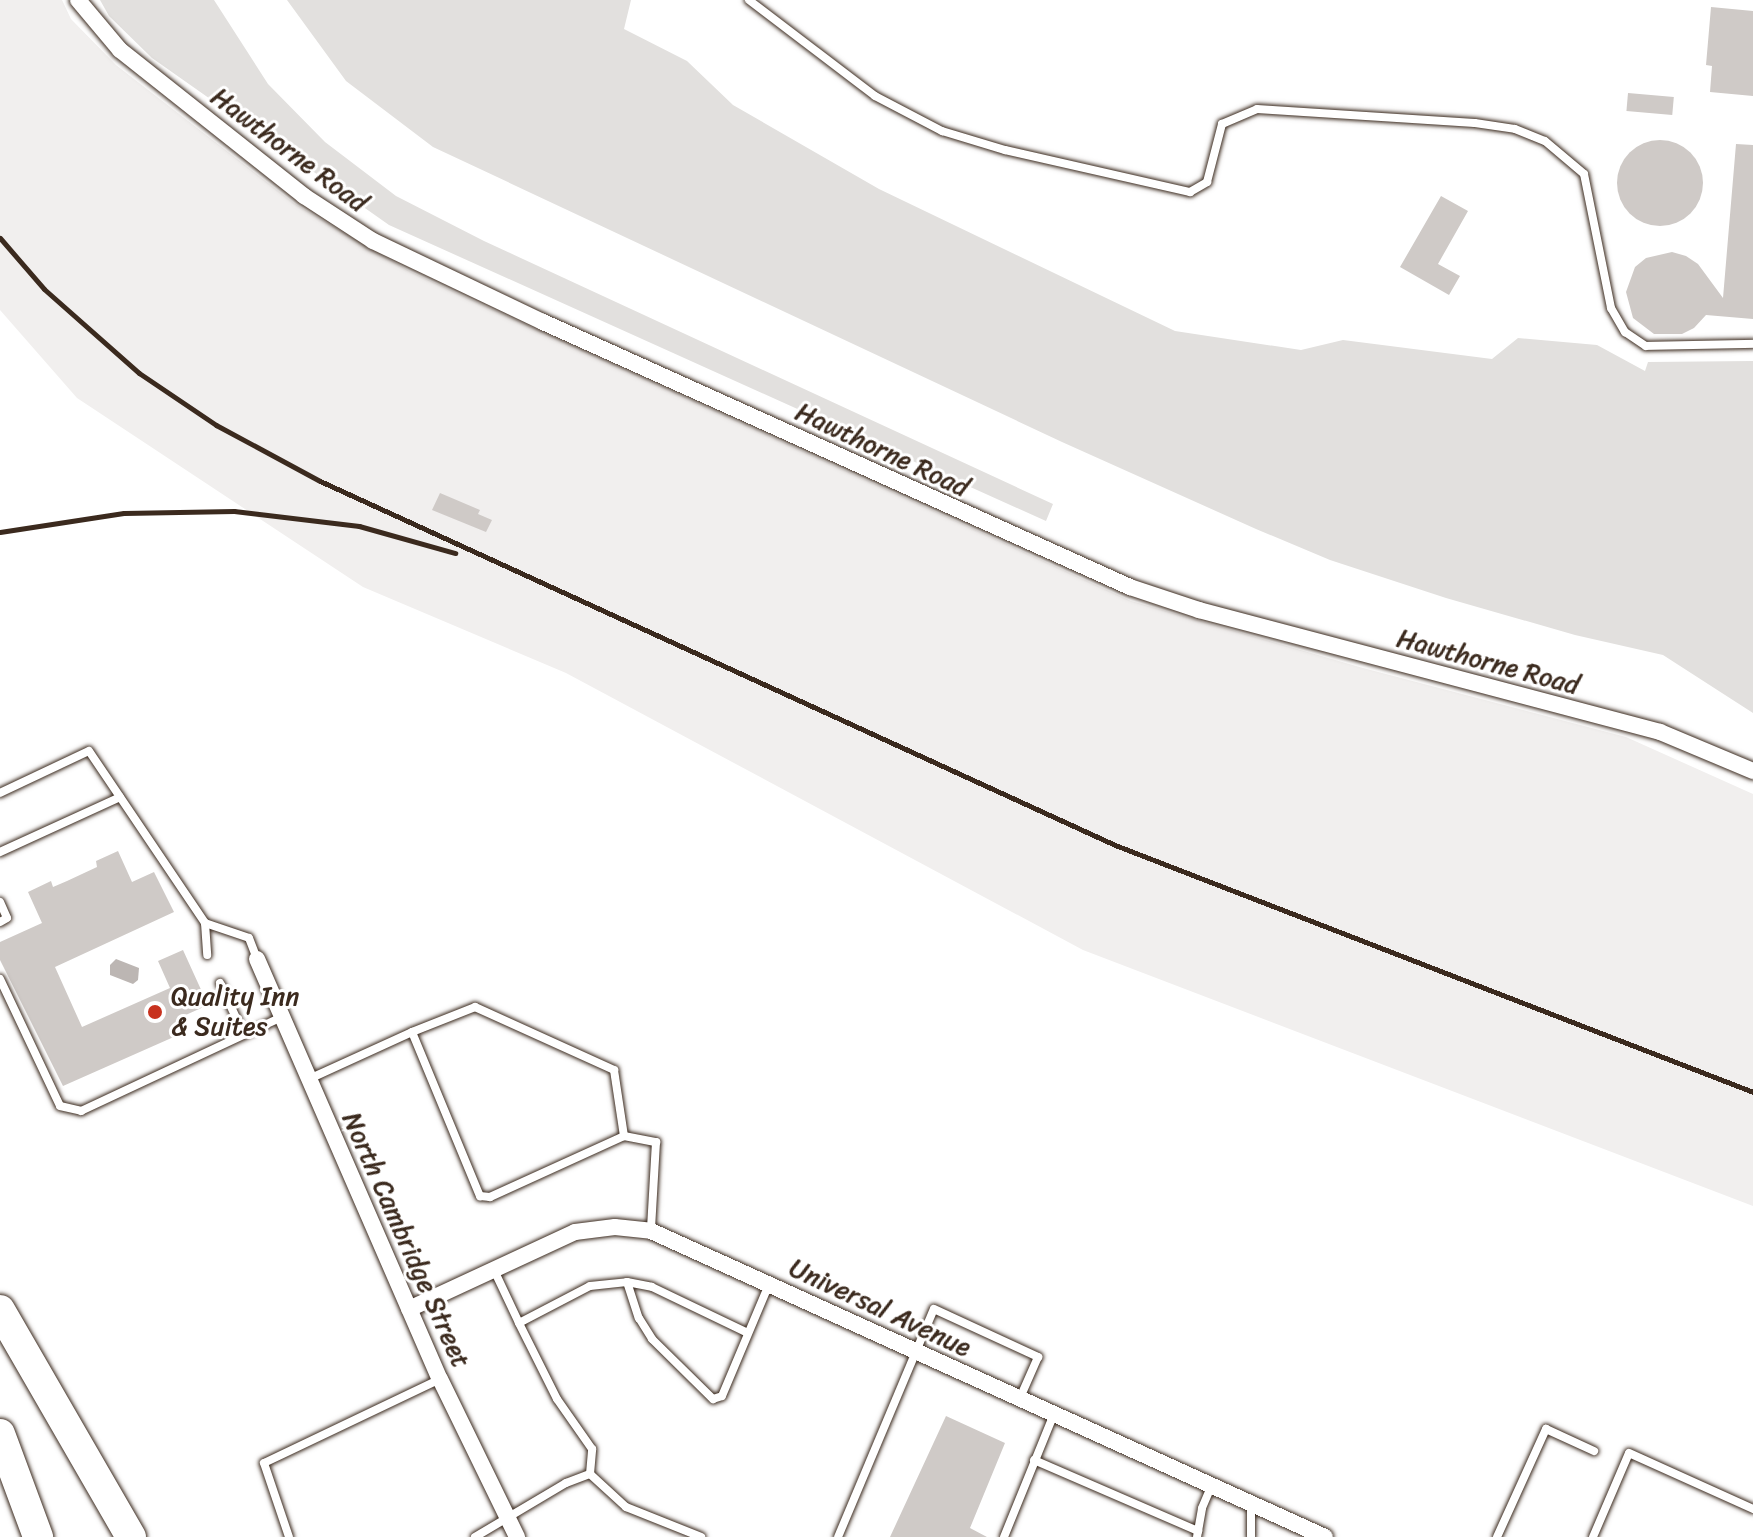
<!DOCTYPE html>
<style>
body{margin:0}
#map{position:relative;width:1753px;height:1537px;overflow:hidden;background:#fff;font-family:Sriracha,sans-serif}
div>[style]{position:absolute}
.built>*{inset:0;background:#f1efee}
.green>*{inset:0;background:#e2e0de}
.water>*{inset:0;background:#bcb6b3}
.building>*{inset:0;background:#cfcac7;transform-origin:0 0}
.round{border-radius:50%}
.roads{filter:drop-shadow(0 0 2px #3b2a1e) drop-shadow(0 0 2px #3b2a1e)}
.service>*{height:8px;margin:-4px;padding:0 4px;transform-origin:4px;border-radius:4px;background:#fff}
.minor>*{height:16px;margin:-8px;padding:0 8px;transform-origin:8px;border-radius:8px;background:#fff}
.motorway>*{height:30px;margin:-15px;padding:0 15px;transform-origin:15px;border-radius:15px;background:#fff}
.rail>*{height:5px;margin:-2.5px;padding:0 2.5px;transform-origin:2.5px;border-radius:2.5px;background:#3b2a1e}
.dots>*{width:22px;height:22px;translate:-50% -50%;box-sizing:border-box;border:4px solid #fff;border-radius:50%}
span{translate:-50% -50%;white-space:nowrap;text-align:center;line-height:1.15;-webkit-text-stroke:6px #fff;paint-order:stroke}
.street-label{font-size:26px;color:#3b2a1e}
.poi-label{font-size:26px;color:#3b2a1e}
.left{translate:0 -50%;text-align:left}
</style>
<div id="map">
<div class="built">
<i style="clip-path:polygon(0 0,62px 0,71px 19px,116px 65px,295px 204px,411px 272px,1131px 601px,1363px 668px,1626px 737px,1753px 794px,1753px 1206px,1083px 950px,566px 673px,363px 587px,77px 398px,0 310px)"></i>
</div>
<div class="green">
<i style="clip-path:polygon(100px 0,214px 0,268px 84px,325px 142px,396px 196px,484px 241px,1053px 504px,1046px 521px,389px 225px,152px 58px,109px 16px)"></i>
<i style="clip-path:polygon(287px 0,631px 0,624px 29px,687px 61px,733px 105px,879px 189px,1175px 331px,1301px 350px,1343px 340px,1492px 359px,1518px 338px,1597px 345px,1645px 371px,1648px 362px,1753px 361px,1753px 713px,1663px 655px,1575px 635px,1446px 598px,1330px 560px,1256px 529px,1062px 442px,433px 147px,346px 81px)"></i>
</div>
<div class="water">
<i style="clip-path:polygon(116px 959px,139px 968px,138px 980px,133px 984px,110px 975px,110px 965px)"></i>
</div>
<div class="building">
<i style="clip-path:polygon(1711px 7px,1753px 11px,1753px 96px,1710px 92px,1712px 66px,1706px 65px)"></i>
<i style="left:1628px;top:93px;width:46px;height:18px;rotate:5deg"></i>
<i class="round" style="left:1617px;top:140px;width:86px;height:86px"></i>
<i style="clip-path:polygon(1736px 144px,1753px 145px,1753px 319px,1706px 315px,1694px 328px,1682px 334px,1654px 334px,1633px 318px,1626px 292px,1635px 267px,1646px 258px,1672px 252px,1686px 256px,1698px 264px,1723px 298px)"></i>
<i style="clip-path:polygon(1441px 196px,1468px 211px,1438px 264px,1460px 276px,1449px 295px,1400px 267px)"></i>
<i style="clip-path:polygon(440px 493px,480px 510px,478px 514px,492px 520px,486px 532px,432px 510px)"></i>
<i style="clip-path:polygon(118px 851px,132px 882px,154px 872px,174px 912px,55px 967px,82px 1027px,170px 988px,158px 961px,183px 950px,208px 1005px,179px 1018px,185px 1032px,63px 1086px,0 960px,0 942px,42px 923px,28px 892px,51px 881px,53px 887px,67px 881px,97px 867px,96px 861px)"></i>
<i style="clip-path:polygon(946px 1416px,1005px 1443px,970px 1528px,987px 1537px,890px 1537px)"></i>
</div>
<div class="roads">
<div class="service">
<i style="left:749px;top:0;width:158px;rotate:37.3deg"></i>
<i style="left:875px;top:96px;width:76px;rotate:27.6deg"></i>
<i style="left:942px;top:131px;width:66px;rotate:16.8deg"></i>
<i style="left:1005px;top:150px;width:190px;rotate:12.8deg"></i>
<i style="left:1190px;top:192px;width:20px;rotate:-30deg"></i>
<i style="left:1207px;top:182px;width:60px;rotate:-75.5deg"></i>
<i style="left:1222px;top:124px;width:38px;rotate:-23deg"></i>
<i style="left:1257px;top:109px;width:218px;rotate:3.7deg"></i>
<i style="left:1475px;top:123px;width:40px;rotate:8.5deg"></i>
<i style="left:1515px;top:129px;width:32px;rotate:22deg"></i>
<i style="left:1545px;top:141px;width:51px;rotate:40.2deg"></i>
<i style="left:1584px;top:174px;width:137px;rotate:78.6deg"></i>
<i style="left:1611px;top:308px;width:28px;rotate:60deg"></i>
<i style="left:1625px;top:332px;width:25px;rotate:34deg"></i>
<i style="left:1646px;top:346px;width:107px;rotate:-1.1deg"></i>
<i style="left:0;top:793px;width:98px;rotate:-25.3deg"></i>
<i style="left:89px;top:751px;width:207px;rotate:56deg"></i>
<i style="left:205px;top:923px;width:46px;rotate:18.8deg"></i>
<i style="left:249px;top:938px;width:22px;rotate:69deg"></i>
<i style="left:0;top:852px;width:132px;rotate:-24.6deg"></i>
<i style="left:0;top:902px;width:17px;rotate:66deg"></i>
<i style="left:7px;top:918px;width:8px;rotate:150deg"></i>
<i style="left:205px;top:923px;width:32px;rotate:86deg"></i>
<i style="left:0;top:979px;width:140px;rotate:64.7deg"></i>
<i style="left:60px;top:1106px;width:22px;rotate:13deg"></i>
<i style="left:81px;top:1111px;width:222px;rotate:-25.1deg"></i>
<i style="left:220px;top:983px;width:57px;rotate:65.2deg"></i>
<i style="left:412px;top:1032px;width:68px;rotate:-21.6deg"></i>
<i style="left:475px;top:1007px;width:153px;rotate:24.4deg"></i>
<i style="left:614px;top:1070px;width:67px;rotate:81.4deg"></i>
<i style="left:309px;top:1079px;width:113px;rotate:-24.5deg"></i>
<i style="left:412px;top:1032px;width:178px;rotate:67.5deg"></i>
<i style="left:480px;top:1196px;width:10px;rotate:6deg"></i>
<i style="left:490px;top:1197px;width:147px;rotate:-24.5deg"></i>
<i style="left:624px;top:1136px;width:33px;rotate:11deg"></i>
<i style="left:656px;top:1142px;width:88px;rotate:93.3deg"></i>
<i style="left:494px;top:1270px;width:59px;rotate:64.7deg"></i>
<i style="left:519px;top:1323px;width:80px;rotate:-27.5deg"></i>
<i style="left:590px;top:1286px;width:37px;rotate:-6deg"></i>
<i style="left:627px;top:1282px;width:38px;rotate:72deg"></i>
<i style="left:639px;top:1318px;width:25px;rotate:58deg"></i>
<i style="left:652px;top:1339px;width:86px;rotate:44.5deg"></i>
<i style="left:713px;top:1399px;width:9px;rotate:-18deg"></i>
<i style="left:722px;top:1396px;width:121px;rotate:-67.2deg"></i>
<i style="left:627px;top:1282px;width:25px;rotate:11deg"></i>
<i style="left:652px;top:1287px;width:106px;rotate:25.6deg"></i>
<i style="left:1034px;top:1460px;width:179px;rotate:23.4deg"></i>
<i style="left:590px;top:1474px;width:49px;rotate:42.5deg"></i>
<i style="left:626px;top:1507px;width:81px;rotate:21.8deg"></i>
<i style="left:289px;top:1537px;width:78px;rotate:-108.7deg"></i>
<i style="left:264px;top:1463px;width:195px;rotate:-25.5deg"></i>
<i style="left:475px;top:1537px;width:106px;rotate:-30.7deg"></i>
<i style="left:566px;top:1483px;width:26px;rotate:-21deg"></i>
<i style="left:590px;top:1474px;width:25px;rotate:-85deg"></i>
<i style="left:592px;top:1449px;width:61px;rotate:-125deg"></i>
<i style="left:557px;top:1399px;width:85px;rotate:-116.6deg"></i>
<i style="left:838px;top:1537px;width:247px;rotate:-67.2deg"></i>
<i style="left:934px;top:1309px;width:115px;rotate:24.8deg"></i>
<i style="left:1038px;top:1357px;width:45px;rotate:113.7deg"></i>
<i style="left:1004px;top:1537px;width:133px;rotate:-67.9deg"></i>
<i style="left:1197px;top:1537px;width:29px;rotate:-80deg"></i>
<i style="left:1202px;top:1508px;width:25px;rotate:-67deg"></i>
<i style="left:1251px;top:1537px;width:33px;rotate:-90deg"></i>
<i style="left:1497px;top:1537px;width:119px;rotate:-65.6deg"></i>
<i style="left:1546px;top:1429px;width:53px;rotate:24.6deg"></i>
<i style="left:1593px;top:1537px;width:91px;rotate:-66.8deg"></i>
<i style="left:1629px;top:1453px;width:136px;rotate:24.3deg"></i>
</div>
<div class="minor">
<i style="left:78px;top:0;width:65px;rotate:50deg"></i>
<i style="left:120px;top:50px;width:235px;rotate:38.4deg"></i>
<i style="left:304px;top:196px;width:82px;rotate:33.1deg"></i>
<i style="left:373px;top:241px;width:188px;rotate:25.5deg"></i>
<i style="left:543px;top:322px;width:644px;rotate:24.3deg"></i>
<i style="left:1130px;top:587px;width:73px;rotate:18.4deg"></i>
<i style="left:1199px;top:610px;width:477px;rotate:14.8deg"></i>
<i style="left:1660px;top:732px;width:101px;rotate:22.8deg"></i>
<i style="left:257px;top:959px;width:458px;rotate:66.5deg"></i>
<i style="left:440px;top:1379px;width:176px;rotate:64deg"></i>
<i style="left:409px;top:1309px;width:183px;rotate:-24.9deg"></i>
<i style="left:575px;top:1232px;width:40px;rotate:-7.1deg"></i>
<i style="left:615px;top:1227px;width:36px;rotate:6deg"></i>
<i style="left:651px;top:1231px;width:740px;rotate:24.42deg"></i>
</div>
<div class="motorway">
<i style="left:0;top:1310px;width:262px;rotate:60deg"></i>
<i style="left:0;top:1434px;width:110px;rotate:69.7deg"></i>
</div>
</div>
<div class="rail">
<i style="left:0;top:238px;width:67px;rotate:49.2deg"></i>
<i style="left:44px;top:289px;width:127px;rotate:41.5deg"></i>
<i style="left:139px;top:373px;width:93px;rotate:34deg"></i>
<i style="left:216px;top:425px;width:118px;rotate:28.3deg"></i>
<i style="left:320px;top:481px;width:874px;rotate:24.6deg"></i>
<i style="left:1115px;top:845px;width:684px;rotate:21.16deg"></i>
<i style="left:0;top:532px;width:125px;rotate:-8.7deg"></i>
<i style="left:124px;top:513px;width:110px;rotate:-1deg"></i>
<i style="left:234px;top:511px;width:126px;rotate:6.8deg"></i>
<i style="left:359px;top:526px;width:100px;rotate:15.7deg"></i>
</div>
<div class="dots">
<i style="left:155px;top:1012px;background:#c8321e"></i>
</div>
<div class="street-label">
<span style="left:289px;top:150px;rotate:37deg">Hawthorne Road</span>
<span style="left:882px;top:450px;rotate:25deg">Hawthorne Road</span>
<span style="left:1488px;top:662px;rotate:15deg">Hawthorne Road</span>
<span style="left:406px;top:1240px;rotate:66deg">North Cambridge Street</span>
<span style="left:880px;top:1308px;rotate:25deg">Universal Avenue</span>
</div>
<div class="poi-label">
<span class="left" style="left:171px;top:1012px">Quality Inn<br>&amp; Suites</span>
</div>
</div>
